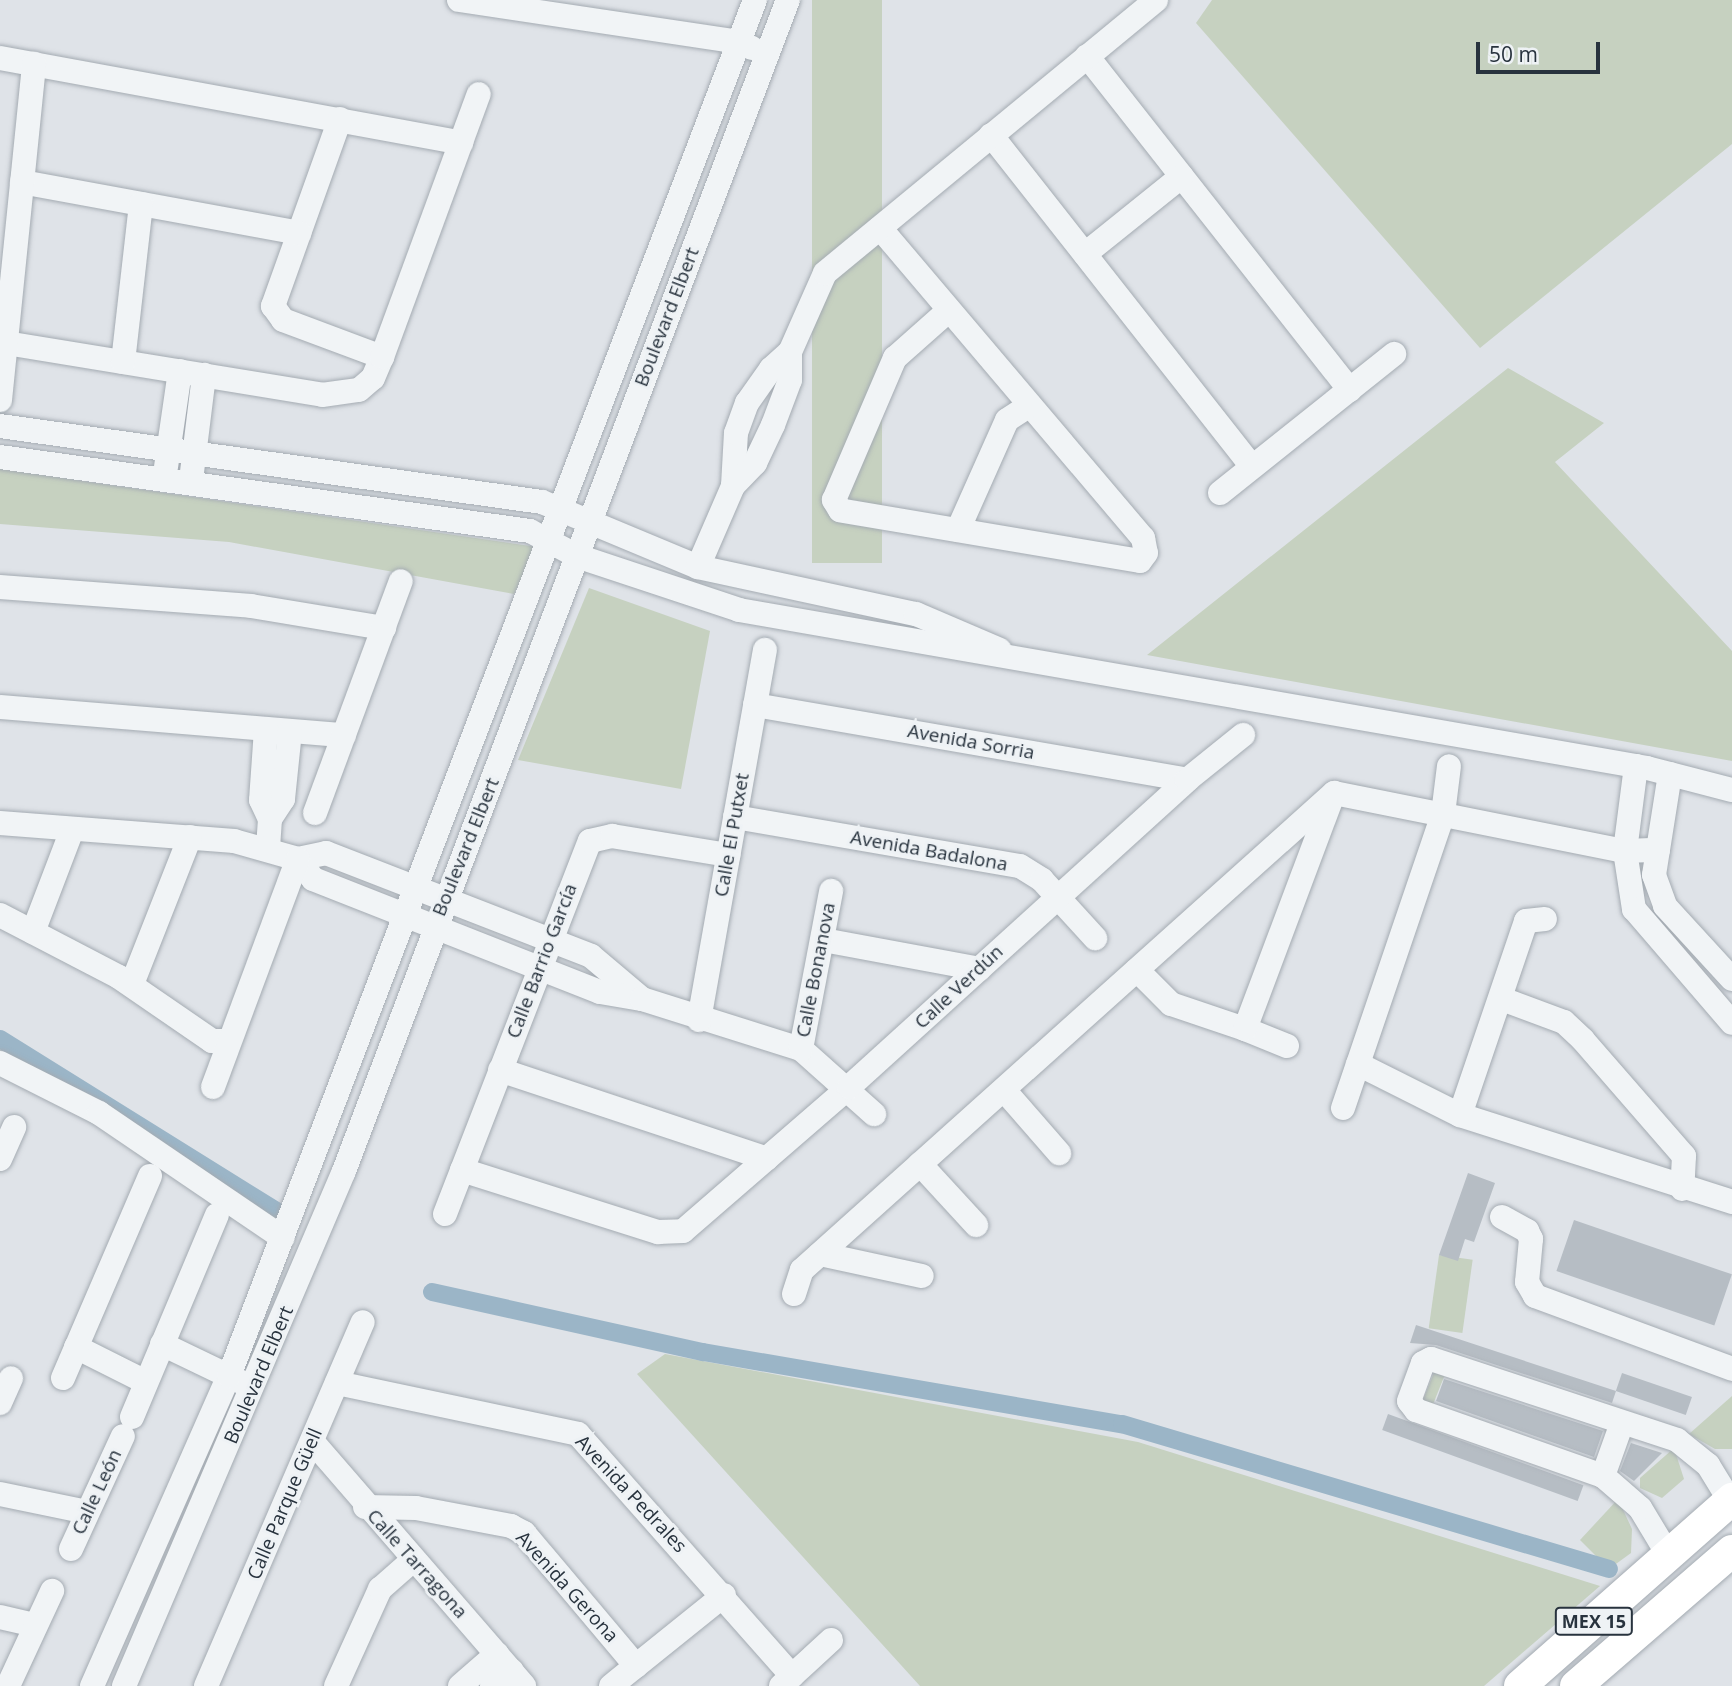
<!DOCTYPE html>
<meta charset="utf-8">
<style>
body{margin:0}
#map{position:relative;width:1732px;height:1686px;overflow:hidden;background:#dfe3e8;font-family:"Open Sans",sans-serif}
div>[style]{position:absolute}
.green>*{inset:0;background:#c6d1c0;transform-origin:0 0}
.canal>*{height:18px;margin:-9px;padding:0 9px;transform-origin:9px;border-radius:9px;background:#9bb5c7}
.building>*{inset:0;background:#b6bdc4;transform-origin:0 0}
.roads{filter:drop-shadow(0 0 2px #a4abb2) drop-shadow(0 0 2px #a4abb2)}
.minor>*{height:24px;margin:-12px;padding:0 12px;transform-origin:12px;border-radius:12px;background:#f1f4f6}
.major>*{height:32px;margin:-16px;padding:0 16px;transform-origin:16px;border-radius:16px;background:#fff}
span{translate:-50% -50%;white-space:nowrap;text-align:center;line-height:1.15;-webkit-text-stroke:6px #eef2f5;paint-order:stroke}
.shield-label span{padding:2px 5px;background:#eef2f5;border:2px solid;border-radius:5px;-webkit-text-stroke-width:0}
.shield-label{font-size:18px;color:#28333e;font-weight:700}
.street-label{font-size:19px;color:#28333e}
.scale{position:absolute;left:1476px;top:42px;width:124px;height:32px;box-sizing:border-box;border:4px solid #28333e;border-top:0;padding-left:9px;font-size:21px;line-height:24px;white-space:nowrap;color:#28333e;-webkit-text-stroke:5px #eef2f5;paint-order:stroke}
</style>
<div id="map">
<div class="green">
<i style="left:812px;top:0;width:70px;height:563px"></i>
<i style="clip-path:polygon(1212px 0,1732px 0,1732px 144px,1480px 348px,1196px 23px)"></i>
<i style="clip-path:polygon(1508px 368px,1604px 423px,1555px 462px,1732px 651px,1732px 761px,1147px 655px)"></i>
<i style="clip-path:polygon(0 469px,537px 547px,514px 594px,229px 542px,0 524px)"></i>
<i style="clip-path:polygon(589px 588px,710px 631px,681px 789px,518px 760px)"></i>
<i style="left:1439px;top:1255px;width:34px;height:74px;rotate:8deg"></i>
<i style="clip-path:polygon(665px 1354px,1138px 1442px,1600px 1586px,1484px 1686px,920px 1686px,637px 1374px)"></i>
<i style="left:1435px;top:1370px;width:11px;height:36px;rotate:22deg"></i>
<i style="clip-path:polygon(1732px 1396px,1732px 1449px,1715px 1449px,1689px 1434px)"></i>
<i style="clip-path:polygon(1674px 1448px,1684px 1479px,1662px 1498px,1640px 1488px,1640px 1478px)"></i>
<i style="clip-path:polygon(1618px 1499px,1632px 1529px,1631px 1553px,1609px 1569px,1580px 1540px)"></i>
</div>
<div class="canal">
<i style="left:0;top:1039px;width:325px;rotate:31.9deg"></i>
<i style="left:432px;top:1292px;width:278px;rotate:12.5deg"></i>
<i style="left:703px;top:1352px;width:425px;rotate:9.8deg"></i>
<i style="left:1122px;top:1424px;width:508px;rotate:16.58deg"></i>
</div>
<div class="building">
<i style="clip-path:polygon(1468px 1173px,1495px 1183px,1474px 1242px,1465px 1239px,1458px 1261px,1439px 1255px)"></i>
<i style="left:1574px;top:1220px;width:167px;height:54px;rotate:19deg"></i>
<i style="clip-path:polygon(1416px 1325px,1616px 1391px,1612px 1403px,1436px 1345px,1410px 1343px)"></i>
<i style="left:1622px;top:1373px;width:74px;height:19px;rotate:19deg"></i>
<i style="clip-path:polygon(1444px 1379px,1603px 1431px,1594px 1457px,1436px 1401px)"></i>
<i style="left:1388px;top:1414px;width:208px;height:17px;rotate:20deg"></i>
<i style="clip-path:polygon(1631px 1443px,1662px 1453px,1634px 1481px,1620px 1471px)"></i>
</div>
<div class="roads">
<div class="minor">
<i style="left:459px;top:0;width:283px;rotate:8.5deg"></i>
<i style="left:739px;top:42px;width:14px;rotate:25deg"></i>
<i style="left:1087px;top:56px;width:425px;rotate:51.8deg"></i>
<i style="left:0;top:58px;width:469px;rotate:10.4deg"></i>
<i style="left:340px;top:119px;width:199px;rotate:109.7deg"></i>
<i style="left:273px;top:306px;width:17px;rotate:54deg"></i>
<i style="left:283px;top:320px;width:106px;rotate:20.5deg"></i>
<i style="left:991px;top:135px;width:422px;rotate:51.8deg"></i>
<i style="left:22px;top:182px;width:282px;rotate:10.4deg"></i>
<i style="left:880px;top:228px;width:407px;rotate:49.7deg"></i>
<i style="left:1143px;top:538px;width:15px;rotate:79deg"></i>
<i style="left:1146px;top:553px;width:10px;rotate:127deg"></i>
<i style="left:1140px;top:561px;width:304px;rotate:-170.4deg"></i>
<i style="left:840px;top:510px;width:12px;rotate:-121deg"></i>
<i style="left:834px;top:500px;width:155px;rotate:-66.8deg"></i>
<i style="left:895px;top:358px;width:72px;rotate:-41.6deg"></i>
<i style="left:1085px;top:254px;width:124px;rotate:-38.8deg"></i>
<i style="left:6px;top:343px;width:320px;rotate:9.3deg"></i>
<i style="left:322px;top:395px;width:37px;rotate:-8deg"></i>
<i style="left:359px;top:390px;width:18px;rotate:-41deg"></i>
<i style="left:373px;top:378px;width:23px;rotate:-67deg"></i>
<i style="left:382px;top:357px;width:280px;rotate:-69.8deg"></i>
<i style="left:123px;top:362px;width:159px;rotate:-83.5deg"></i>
<i style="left:0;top:400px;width:338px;rotate:-84.2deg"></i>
<i style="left:0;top:426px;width:547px;rotate:7.98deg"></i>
<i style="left:542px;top:502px;width:169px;rotate:22.6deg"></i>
<i style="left:698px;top:567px;width:223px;rotate:12.2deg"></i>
<i style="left:916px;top:614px;width:91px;rotate:23.2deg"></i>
<i style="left:0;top:457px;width:535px;rotate:7.95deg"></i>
<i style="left:530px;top:531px;width:53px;rotate:28deg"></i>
<i style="left:577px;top:556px;width:171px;rotate:18.4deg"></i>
<i style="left:739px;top:610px;width:922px;rotate:9.87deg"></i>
<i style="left:1647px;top:768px;width:88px;rotate:14.5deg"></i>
<i style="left:166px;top:467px;width:97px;rotate:-81.7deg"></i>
<i style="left:192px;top:472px;width:98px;rotate:-82.9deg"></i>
<i style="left:733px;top:486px;width:53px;rotate:-86.8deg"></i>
<i style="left:736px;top:433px;width:32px;rotate:-70deg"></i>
<i style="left:747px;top:403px;width:42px;rotate:-54.8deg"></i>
<i style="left:771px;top:369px;width:25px;rotate:-42deg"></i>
<i style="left:790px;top:352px;width:86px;rotate:-66.1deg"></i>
<i style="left:825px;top:273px;width:429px;rotate:-39.5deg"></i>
<i style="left:1220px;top:493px;width:223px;rotate:-38.6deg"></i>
<i style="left:958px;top:530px;width:120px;rotate:-66deg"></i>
<i style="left:1007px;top:420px;width:27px;rotate:-33deg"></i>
<i style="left:698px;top:567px;width:88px;rotate:-66.6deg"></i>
<i style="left:733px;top:486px;width:32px;rotate:-46deg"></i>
<i style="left:755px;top:463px;width:42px;rotate:-64.7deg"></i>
<i style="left:773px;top:425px;width:48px;rotate:-69.3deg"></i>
<i style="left:790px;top:380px;width:28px;rotate:-90deg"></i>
<i style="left:0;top:587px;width:252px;rotate:4.3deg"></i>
<i style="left:251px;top:606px;width:135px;rotate:9.4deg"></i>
<i style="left:755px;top:705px;width:438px;rotate:9.8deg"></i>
<i style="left:0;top:707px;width:345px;rotate:4.7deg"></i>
<i style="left:266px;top:729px;width:71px;rotate:94deg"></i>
<i style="left:261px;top:800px;width:21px;rotate:65deg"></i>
<i style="left:270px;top:819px;width:28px;rotate:94deg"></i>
<i style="left:1636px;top:766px;width:86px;rotate:97.4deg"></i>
<i style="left:1625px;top:851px;width:59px;rotate:81.2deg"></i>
<i style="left:1634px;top:909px;width:150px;rotate:49.3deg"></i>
<i style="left:1670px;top:774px;width:102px;rotate:99deg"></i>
<i style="left:1654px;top:875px;width:33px;rotate:70deg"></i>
<i style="left:1665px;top:906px;width:99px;rotate:47.5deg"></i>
<i style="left:315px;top:813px;width:247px;rotate:-69.7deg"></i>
<i style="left:735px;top:817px;width:289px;rotate:9.8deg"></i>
<i style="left:1020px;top:866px;width:26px;rotate:32deg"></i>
<i style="left:1042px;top:880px;width:79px;rotate:47.6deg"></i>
<i style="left:270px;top:819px;width:24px;rotate:-57deg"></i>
<i style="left:283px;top:799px;width:68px;rotate:-84.1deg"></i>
<i style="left:0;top:823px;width:235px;rotate:4.4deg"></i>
<i style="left:234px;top:841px;width:66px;rotate:15.7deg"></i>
<i style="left:298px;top:859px;width:29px;rotate:-12deg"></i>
<i style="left:326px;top:853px;width:284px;rotate:21.2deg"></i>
<i style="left:591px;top:956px;width:67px;rotate:40.1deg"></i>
<i style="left:298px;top:859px;width:25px;rotate:53deg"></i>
<i style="left:313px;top:879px;width:308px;rotate:21.5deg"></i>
<i style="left:600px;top:992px;width:43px;rotate:9.5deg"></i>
<i style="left:642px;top:999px;width:167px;rotate:17.5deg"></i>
<i style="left:801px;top:1049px;width:98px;rotate:41.7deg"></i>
<i style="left:0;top:915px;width:134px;rotate:27.5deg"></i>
<i style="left:119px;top:977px;width:113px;rotate:34.5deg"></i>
<i style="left:212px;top:1041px;width:17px"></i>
<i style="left:33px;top:932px;width:109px;rotate:-69.1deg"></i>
<i style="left:823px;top:940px;width:159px;rotate:10.5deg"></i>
<i style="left:1137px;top:970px;width:48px;rotate:45deg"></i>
<i style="left:1171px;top:1004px;width:78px;rotate:18.7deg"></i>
<i style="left:132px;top:984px;width:158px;rotate:-68.5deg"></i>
<i style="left:1502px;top:999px;width:66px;rotate:20.4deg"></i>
<i style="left:1564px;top:1022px;width:26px;rotate:43deg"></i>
<i style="left:1583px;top:1040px;width:154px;rotate:49deg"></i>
<i style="left:1684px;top:1156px;width:33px;rotate:93deg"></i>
<i style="left:699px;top:1020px;width:376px;rotate:-79.9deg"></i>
<i style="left:1287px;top:1046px;width:45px;rotate:-158deg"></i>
<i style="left:1245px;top:1029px;width:248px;rotate:-69.4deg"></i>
<i style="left:801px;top:1049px;width:161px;rotate:-79.2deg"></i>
<i style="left:0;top:1063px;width:111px;rotate:26.8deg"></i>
<i style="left:99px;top:1113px;width:222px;rotate:34.2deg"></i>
<i style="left:1358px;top:1064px;width:114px;rotate:26.6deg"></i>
<i style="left:1460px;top:1115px;width:286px;rotate:17.7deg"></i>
<i style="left:500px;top:1070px;width:281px;rotate:18.4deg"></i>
<i style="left:213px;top:1087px;width:243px;rotate:-69.6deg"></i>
<i style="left:1004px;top:1090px;width:84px;rotate:48.9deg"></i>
<i style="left:1343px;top:1108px;width:311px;rotate:-71.2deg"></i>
<i style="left:1443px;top:814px;width:48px;rotate:-82.9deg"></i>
<i style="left:1460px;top:1115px;width:205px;rotate:-71.2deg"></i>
<i style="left:1526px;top:921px;width:19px;rotate:-6deg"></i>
<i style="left:0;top:1159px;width:35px;rotate:-66deg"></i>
<i style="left:920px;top:1164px;width:83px;rotate:47.4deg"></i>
<i style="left:462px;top:1170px;width:206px;rotate:17.6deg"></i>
<i style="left:658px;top:1232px;width:25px;rotate:-2deg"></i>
<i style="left:683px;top:1231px;width:220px;rotate:-40.9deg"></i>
<i style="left:849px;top:1087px;width:457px;rotate:-42.2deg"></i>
<i style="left:1187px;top:780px;width:72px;rotate:-38.8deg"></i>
<i style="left:445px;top:1214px;width:400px;rotate:-68.8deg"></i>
<i style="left:590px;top:841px;width:23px;rotate:-13deg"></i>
<i style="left:612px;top:836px;width:118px;rotate:9.3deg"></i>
<i style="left:1502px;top:1217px;width:29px;rotate:29deg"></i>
<i style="left:1527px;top:1231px;width:9px;rotate:63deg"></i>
<i style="left:1531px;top:1239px;width:43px;rotate:95.3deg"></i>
<i style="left:1527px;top:1282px;width:16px;rotate:60deg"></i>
<i style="left:1535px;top:1296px;width:210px;rotate:20.3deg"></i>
<i style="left:820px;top:1254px;width:104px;rotate:12.2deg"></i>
<i style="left:794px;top:1294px;width:25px;rotate:-72deg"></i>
<i style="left:802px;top:1270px;width:715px;rotate:-41.88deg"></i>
<i style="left:1334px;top:793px;width:297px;rotate:11.3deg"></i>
<i style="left:1625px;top:851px;width:33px;rotate:-2deg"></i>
<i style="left:162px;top:1344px;width:90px;rotate:25.7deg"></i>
<i style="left:76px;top:1347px;width:78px;rotate:26.6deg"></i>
<i style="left:63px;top:1378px;width:220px;rotate:-66.7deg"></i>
<i style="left:337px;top:1383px;width:246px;rotate:11.9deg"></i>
<i style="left:578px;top:1434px;width:323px;rotate:48.5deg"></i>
<i style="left:0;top:1403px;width:27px;rotate:-66deg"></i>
<i style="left:132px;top:1417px;width:219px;rotate:-67.2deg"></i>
<i style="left:312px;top:1441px;width:324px;rotate:49.1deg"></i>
<i style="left:1603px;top:1476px;width:56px;rotate:-70.3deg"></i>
<i style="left:0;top:1494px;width:89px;rotate:11.7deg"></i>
<i style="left:365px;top:1507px;width:51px;rotate:1.1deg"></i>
<i style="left:416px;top:1508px;width:97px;rotate:10.7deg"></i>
<i style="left:511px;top:1526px;width:15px;rotate:28deg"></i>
<i style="left:524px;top:1533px;width:174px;rotate:49.9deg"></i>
<i style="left:71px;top:1549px;width:124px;rotate:-65.3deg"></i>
<i style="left:1669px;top:1556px;width:56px;rotate:-121.1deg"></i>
<i style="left:1640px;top:1508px;width:49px;rotate:-139.1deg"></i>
<i style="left:1603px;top:1476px;width:198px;rotate:-160.6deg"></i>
<i style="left:1416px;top:1410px;width:11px;rotate:-128deg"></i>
<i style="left:1409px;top:1401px;width:40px;rotate:-69.8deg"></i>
<i style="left:1423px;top:1363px;width:9px;rotate:-27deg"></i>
<i style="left:1431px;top:1359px;width:259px;rotate:18.2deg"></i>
<i style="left:1677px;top:1440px;width:40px;rotate:39deg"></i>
<i style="left:1708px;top:1465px;width:42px;rotate:58.6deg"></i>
<i style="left:0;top:1617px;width:36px;rotate:13deg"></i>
<i style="left:8px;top:1686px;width:105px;rotate:-65.1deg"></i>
<i style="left:92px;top:1686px;width:339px;rotate:-66.2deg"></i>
<i style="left:229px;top:1376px;width:1473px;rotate:-69.08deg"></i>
<i style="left:124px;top:1686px;width:560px;rotate:-66.87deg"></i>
<i style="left:344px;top:1171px;width:1252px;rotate:-69.24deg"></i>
<i style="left:206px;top:1686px;width:396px;rotate:-66.7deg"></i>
<i style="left:336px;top:1686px;width:107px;rotate:-65.6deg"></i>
<i style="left:380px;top:1589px;width:44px;rotate:-41.3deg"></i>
<i style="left:460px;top:1686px;width:49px;rotate:-40.9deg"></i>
<i style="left:492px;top:1686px;width:25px;rotate:-37deg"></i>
<i style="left:611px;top:1686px;width:145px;rotate:-38.8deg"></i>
<i style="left:781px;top:1686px;width:68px;rotate:-42.6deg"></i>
</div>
<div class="major">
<i style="left:1520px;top:1686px;width:283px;rotate:-41.4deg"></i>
<i style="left:1576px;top:1686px;width:206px;rotate:-40.9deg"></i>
</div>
</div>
<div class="shield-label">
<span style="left:1594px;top:1621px">MEX 15</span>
</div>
<div class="street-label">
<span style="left:667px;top:317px;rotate:-69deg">Boulevard Elbert</span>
<span style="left:971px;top:742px;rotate:10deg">Avenida Sorria</span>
<span style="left:732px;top:835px;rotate:-80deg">Calle El Putxet</span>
<span style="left:466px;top:847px;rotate:-68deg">Boulevard Elbert</span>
<span style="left:929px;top:851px;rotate:10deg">Avenida Badalona</span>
<span style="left:542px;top:961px;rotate:-69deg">Calle Barrio García</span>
<span style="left:816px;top:970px;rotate:-79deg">Calle Bonanova</span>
<span style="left:959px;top:987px;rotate:-43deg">Calle Verdún</span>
<span style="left:259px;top:1375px;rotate:-67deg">Boulevard Elbert</span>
<span style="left:97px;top:1492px;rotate:-65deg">Calle León</span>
<span style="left:631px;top:1494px;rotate:47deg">Avenida Pedrales</span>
<span style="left:285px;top:1504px;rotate:-67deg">Calle Parque Güell</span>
<span style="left:417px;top:1564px;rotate:48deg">Calle Tarragona</span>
<span style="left:567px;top:1587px;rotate:48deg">Avenida Gerona</span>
</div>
<div class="scale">50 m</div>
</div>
